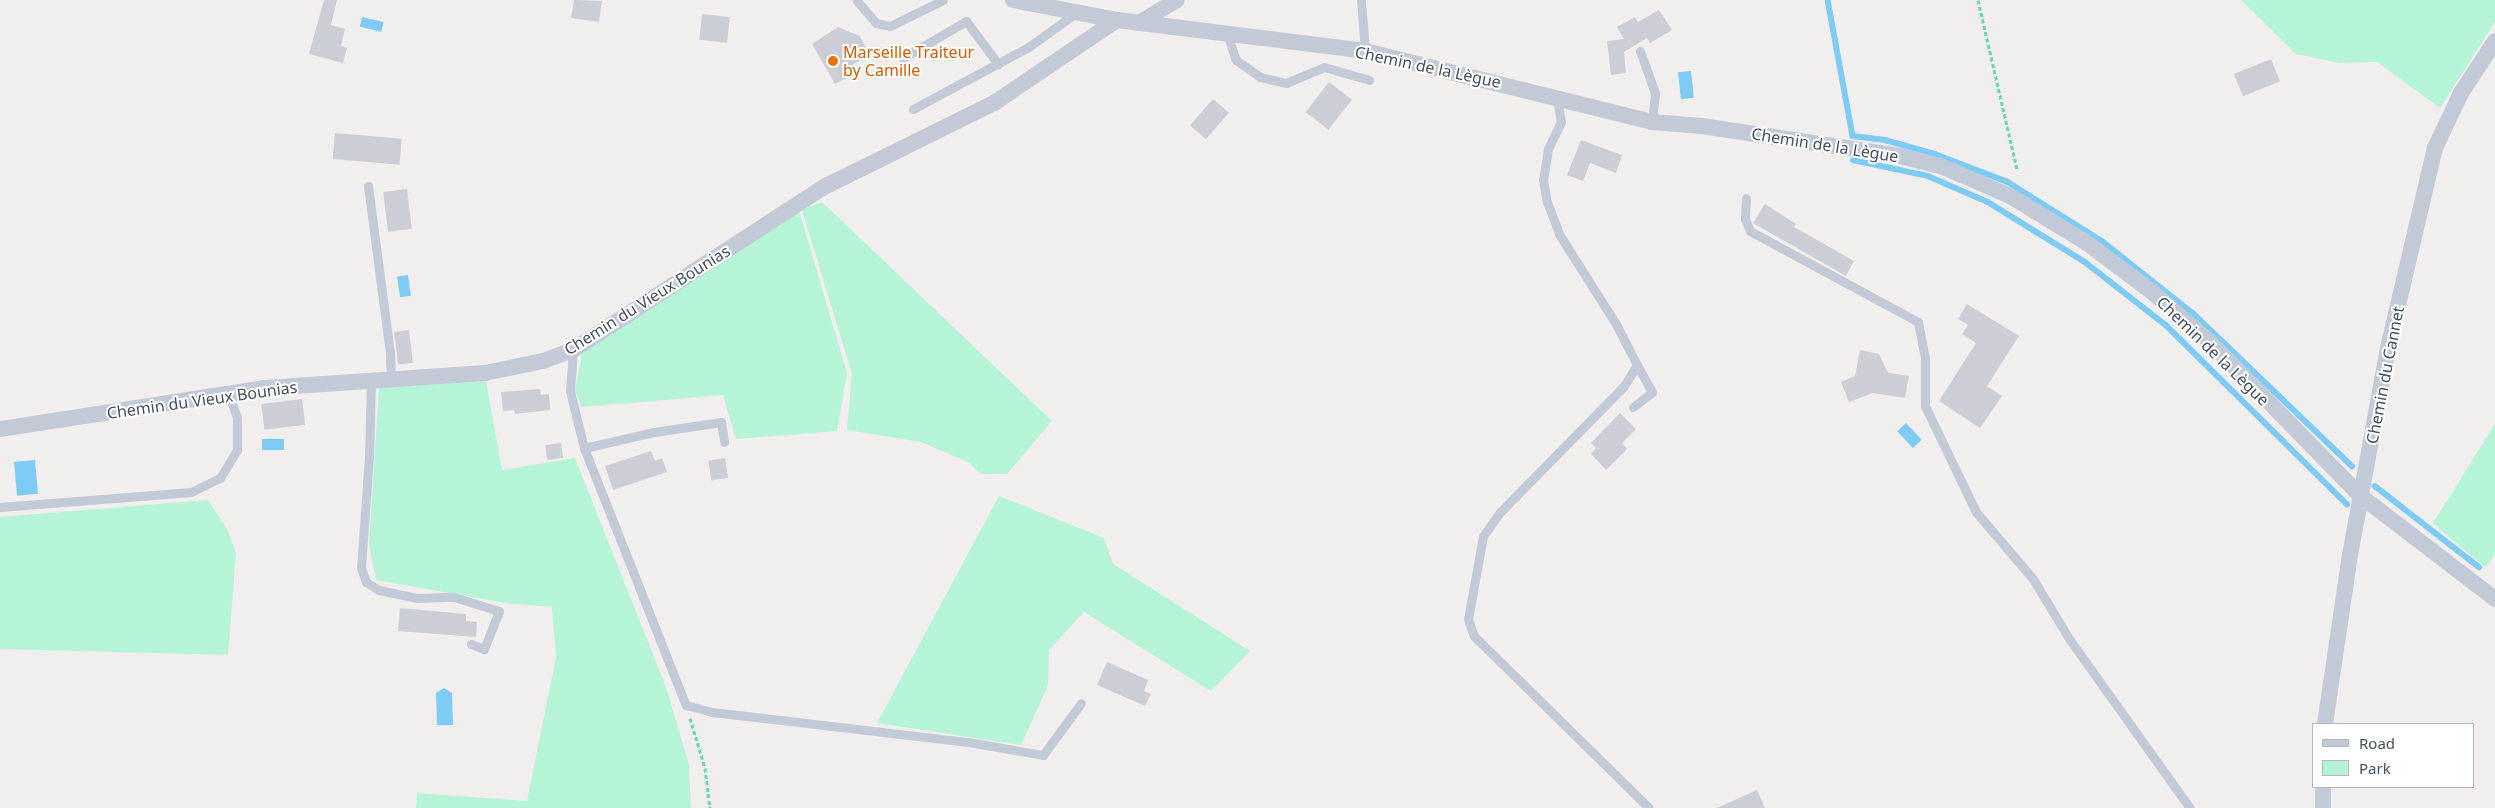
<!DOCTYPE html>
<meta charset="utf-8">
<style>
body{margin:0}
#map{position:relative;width:2495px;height:808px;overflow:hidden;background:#f1eeed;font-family:"Noto Sans",sans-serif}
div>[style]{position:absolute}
.green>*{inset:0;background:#b6f4d7}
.water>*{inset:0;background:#7eccf6;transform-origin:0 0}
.stream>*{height:5.5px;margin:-2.75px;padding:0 2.75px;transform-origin:2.75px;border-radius:2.75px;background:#7eccf6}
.building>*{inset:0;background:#ccced6;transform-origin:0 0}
.path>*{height:3px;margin-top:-1.5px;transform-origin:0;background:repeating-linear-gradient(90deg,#6ad6b0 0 4px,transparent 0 6.5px)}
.lane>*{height:9px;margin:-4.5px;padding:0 4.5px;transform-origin:4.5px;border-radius:4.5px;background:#c2cad7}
.street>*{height:16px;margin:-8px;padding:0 8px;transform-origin:8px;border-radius:8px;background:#c2cad7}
.dots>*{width:14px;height:14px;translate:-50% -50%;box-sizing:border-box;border:2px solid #fff;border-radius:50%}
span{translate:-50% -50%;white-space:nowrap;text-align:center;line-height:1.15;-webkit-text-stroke:4px #fff;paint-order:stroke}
.food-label{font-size:16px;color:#c56008}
.left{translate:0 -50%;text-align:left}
.street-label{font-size:16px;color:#444e5d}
.legend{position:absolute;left:2312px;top:723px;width:162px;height:65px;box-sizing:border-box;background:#fff;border:1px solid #b4b8be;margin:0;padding:6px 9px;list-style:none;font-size:15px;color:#444e5d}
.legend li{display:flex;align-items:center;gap:10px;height:25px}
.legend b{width:25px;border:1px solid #b4b8be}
</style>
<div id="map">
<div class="green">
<i style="clip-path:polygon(2241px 0,2495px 0,2495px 22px,2440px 108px,2377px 62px,2340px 63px,2296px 54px)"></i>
<i style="clip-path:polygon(822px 202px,1052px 421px,1007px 474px,981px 474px,968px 462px,921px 442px,847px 430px,852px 374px,802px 210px)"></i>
<i style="clip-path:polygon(799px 211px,847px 373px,837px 431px,736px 439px,723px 395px,582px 407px,575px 391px,582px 352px)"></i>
<i style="clip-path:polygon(486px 381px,502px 470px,575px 458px,666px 687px,689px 765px,691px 808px,416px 808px,417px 793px,527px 801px,556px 657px,552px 607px,505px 603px,376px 580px,369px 544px,379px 388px)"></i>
<i style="clip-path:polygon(2495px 424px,2495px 555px,2485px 567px,2433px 523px)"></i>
<i style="clip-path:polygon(999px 496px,1104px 538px,1113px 564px,1250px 651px,1211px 691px,1084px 612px,1049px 650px,1048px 685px,1021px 745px,877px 723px)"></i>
<i style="clip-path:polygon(208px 500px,227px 529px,236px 553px,228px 655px,0 649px,0 517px)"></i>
</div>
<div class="water">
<i style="left:362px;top:17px;width:22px;height:10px;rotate:13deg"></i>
<i style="left:1691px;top:71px;width:27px;height:13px;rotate:84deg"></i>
<i style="left:408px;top:275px;width:21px;height:11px;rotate:82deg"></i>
<i style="left:1906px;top:423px;width:23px;height:12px;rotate:47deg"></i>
<i style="left:284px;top:439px;width:11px;height:22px;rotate:90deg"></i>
<i style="left:35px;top:460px;width:34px;height:21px;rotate:85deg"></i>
<i style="clip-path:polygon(444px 688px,452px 693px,453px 725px,437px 725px,436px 693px)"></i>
</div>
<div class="stream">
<i style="left:1828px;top:0;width:138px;rotate:79.6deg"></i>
<i style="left:1853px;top:136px;width:32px;rotate:7deg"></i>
<i style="left:1885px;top:140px;width:52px;rotate:15.6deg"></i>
<i style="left:1935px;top:154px;width:78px;rotate:21deg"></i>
<i style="left:2008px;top:182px;width:111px;rotate:32.1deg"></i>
<i style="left:2102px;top:241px;width:116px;rotate:38.4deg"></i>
<i style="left:2193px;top:313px;width:221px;rotate:43.9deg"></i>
<i style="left:1853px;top:160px;width:77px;rotate:12deg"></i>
<i style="left:1928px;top:176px;width:65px;rotate:23.4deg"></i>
<i style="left:1988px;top:202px;width:114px;rotate:31.7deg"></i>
<i style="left:2085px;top:262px;width:103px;rotate:37.9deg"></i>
<i style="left:2166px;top:325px;width:255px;rotate:44.7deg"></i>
<i style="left:2375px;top:486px;width:132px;rotate:37.9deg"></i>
</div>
<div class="building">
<i style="clip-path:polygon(324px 0,337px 0,331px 25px,345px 29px,341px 46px,347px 48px,343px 63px,309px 54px)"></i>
<i style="clip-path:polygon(574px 0,602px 1px,599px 22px,571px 18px)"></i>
<i style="clip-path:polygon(1659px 10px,1672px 30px,1650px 43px,1647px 38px,1624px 52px,1626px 73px,1611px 75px,1607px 41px,1624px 39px,1617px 27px,1635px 17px,1638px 22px)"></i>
<i style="left:702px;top:14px;width:28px;height:26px;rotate:6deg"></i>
<i style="clip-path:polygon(838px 27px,860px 36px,869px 54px,848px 68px,853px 75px,835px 84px,812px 44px)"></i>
<i style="left:2271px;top:59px;width:24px;height:40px;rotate:68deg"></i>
<i style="left:1329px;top:82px;width:29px;height:38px;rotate:38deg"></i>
<i style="left:1213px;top:99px;width:21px;height:35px;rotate:41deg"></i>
<i style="left:335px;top:133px;width:67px;height:26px;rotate:5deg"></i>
<i style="clip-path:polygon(1581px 140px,1622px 155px,1616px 173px,1590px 163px,1583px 181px,1567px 175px)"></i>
<i style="left:407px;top:189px;width:40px;height:24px;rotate:83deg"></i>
<i style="clip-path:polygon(1765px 204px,1796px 224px,1794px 227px,1854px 261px,1846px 276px,1753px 223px)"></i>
<i style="clip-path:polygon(1967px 304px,2019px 336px,1987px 386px,2002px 396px,1980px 428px,1939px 401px,1976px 343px,1962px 334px,1968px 325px,1958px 319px)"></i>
<i style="left:409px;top:330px;width:33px;height:15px;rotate:83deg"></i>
<i style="clip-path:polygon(1860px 350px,1879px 354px,1888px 373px,1909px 376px,1905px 398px,1873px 393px,1849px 402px,1841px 382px,1855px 376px)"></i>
<i style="clip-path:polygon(540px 389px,541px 395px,549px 394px,550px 410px,515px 414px,514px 410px,503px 411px,501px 392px)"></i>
<i style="left:302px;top:399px;width:26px;height:41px;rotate:83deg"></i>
<i style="clip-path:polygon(1620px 413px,1636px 429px,1622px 443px,1627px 449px,1606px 470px,1591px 454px,1596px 448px,1591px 443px)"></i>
<i style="left:561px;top:443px;width:15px;height:16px;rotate:82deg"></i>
<i style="clip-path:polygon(651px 451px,655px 461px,662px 458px,667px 472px,613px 490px,605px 466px)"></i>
<i style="left:725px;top:458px;width:20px;height:17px;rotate:81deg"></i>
<i style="clip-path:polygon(400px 608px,466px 614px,466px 621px,477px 622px,476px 637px,398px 631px)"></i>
<i style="clip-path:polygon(1107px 662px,1148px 680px,1144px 691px,1151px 694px,1145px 706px,1097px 685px)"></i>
<i style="clip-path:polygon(1757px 790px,1765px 808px,1717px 808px)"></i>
</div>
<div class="path">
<i style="left:1978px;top:0;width:173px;rotate:77deg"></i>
<i style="left:690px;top:718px;width:52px;rotate:73.3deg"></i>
<i style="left:705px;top:768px;width:40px;rotate:82.9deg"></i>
</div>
<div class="lane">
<i style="left:1361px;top:0;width:51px;rotate:85.5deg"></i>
<i style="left:857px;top:1px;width:29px;rotate:49deg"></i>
<i style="left:876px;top:23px;width:14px;rotate:12deg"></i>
<i style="left:890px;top:26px;width:59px;rotate:-26.1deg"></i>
<i style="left:1228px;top:36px;width:25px;rotate:72deg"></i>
<i style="left:1236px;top:60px;width:29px;rotate:35deg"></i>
<i style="left:1260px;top:77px;width:27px;rotate:13deg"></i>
<i style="left:1286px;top:83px;width:41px;rotate:-22.8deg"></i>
<i style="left:1324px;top:67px;width:47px;rotate:16.1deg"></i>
<i style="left:1640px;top:51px;width:45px;rotate:70.3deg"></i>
<i style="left:1655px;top:93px;width:29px;rotate:96deg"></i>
<i style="left:903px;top:58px;width:73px;rotate:-30.4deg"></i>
<i style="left:966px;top:21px;width:54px;rotate:53.3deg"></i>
<i style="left:1557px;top:97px;width:25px;rotate:81deg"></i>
<i style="left:1561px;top:122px;width:30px;rotate:116deg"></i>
<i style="left:1548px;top:149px;width:31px;rotate:99deg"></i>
<i style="left:1543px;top:180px;width:22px;rotate:80deg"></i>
<i style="left:1547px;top:202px;width:34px;rotate:69deg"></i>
<i style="left:1559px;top:234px;width:107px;rotate:57.7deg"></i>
<i style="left:1616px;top:324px;width:46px;rotate:62.9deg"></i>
<i style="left:1637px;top:365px;width:26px;rotate:122deg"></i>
<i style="left:1623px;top:387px;width:175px;rotate:134.5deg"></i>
<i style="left:1500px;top:512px;width:29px;rotate:125deg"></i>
<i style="left:1483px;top:536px;width:84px;rotate:100.2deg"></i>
<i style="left:1468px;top:619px;width:18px;rotate:71deg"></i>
<i style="left:1474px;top:636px;width:245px;rotate:44.5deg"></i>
<i style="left:913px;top:109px;width:129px;rotate:-28.2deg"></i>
<i style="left:1027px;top:48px;width:60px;rotate:-35.5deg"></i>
<i style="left:368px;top:186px;width:167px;rotate:82.5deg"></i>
<i style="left:390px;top:352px;width:27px;rotate:88deg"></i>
<i style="left:1746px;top:198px;width:21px;rotate:93deg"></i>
<i style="left:1745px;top:219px;width:13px;rotate:67deg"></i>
<i style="left:1750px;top:231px;width:191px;rotate:28.4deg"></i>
<i style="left:1918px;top:322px;width:37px;rotate:79deg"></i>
<i style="left:1925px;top:358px;width:48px;rotate:90deg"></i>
<i style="left:1925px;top:406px;width:118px;rotate:64.3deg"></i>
<i style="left:1976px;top:512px;width:88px;rotate:49.6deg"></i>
<i style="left:2033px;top:579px;width:71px;rotate:58.8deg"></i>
<i style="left:2070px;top:640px;width:206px;rotate:54.5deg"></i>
<i style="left:573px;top:350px;width:41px;rotate:94.2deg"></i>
<i style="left:570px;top:391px;width:59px;rotate:76.2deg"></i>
<i style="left:584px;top:448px;width:72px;rotate:-12.9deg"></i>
<i style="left:654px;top:432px;width:68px;rotate:-8.5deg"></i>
<i style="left:721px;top:422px;width:20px;rotate:81deg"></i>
<i style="left:371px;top:382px;width:74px;rotate:91.5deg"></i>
<i style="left:369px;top:456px;width:112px;rotate:94.1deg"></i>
<i style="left:361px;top:568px;width:15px;rotate:70deg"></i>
<i style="left:366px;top:582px;width:15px;rotate:32deg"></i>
<i style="left:379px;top:590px;width:39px;rotate:12deg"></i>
<i style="left:417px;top:598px;width:37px;rotate:-2deg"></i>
<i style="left:454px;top:597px;width:47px;rotate:17.3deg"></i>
<i style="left:499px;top:611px;width:41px;rotate:111.5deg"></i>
<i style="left:484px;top:649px;width:14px;rotate:-159deg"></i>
<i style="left:1633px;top:407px;width:24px;rotate:-38deg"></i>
<i style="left:1652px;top:392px;width:31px;rotate:-119deg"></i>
<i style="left:584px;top:448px;width:277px;rotate:68.4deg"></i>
<i style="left:686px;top:705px;width:27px;rotate:15deg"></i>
<i style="left:712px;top:712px;width:258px;rotate:6.7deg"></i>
<i style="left:968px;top:742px;width:76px;rotate:9.8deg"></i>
<i style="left:1043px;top:755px;width:64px;rotate:-53.8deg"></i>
<i style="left:0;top:507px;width:192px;rotate:-4.5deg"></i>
<i style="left:191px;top:492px;width:32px;rotate:-26deg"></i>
<i style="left:220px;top:478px;width:33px;rotate:-59deg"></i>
<i style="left:237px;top:450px;width:32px;rotate:-90deg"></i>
<i style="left:237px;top:418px;width:24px;rotate:-109deg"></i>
</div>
<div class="street">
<i style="left:1013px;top:0;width:106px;rotate:10.9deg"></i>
<i style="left:1117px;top:20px;width:250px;rotate:7.1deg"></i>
<i style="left:1365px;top:51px;width:296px;rotate:13.9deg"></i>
<i style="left:1652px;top:122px;width:50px;rotate:4.6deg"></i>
<i style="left:1702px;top:126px;width:200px;rotate:8.6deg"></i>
<i style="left:1900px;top:156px;width:44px;rotate:14.3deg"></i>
<i style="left:1943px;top:167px;width:73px;rotate:23.4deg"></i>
<i style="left:2010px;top:196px;width:90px;rotate:31.4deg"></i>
<i style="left:2087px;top:243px;width:80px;rotate:36.9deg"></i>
<i style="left:2151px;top:291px;width:78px;rotate:40.8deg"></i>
<i style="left:2210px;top:342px;width:217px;rotate:45.6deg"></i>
<i style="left:2362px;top:497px;width:168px;rotate:37.5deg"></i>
<i style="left:1139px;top:23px;width:44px;rotate:-31.2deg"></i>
<i style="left:0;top:429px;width:268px;rotate:-8.8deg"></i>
<i style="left:265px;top:388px;width:221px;rotate:-3.9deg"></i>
<i style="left:485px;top:373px;width:59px;rotate:-11.7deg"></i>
<i style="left:543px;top:361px;width:32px;rotate:-20deg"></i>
<i style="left:573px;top:350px;width:302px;rotate:-33deg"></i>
<i style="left:826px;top:186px;width:187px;rotate:-26.3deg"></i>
<i style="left:994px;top:103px;width:148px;rotate:-34deg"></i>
<i style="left:2325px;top:724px;width:171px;rotate:-81.6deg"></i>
<i style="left:2350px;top:555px;width:210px;rotate:-79.6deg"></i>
<i style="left:2388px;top:348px;width:205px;rotate:-76.8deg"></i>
<i style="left:2435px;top:148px;width:61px;rotate:-64.7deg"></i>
<i style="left:2461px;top:93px;width:62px;rotate:-56.8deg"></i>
<i style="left:2323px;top:808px;width:21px;rotate:-90deg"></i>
</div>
<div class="dots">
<i style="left:833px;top:61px;background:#e8710a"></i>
</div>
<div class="food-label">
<span class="left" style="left:843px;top:61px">Marseille Traiteur<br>by Camille</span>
</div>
<div class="street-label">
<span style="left:1428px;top:67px;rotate:12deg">Chemin de la Lègue</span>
<span style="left:1825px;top:145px;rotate:9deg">Chemin de la Lègue</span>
<span style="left:647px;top:300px;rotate:-32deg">Chemin du Vieux Bounias</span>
<span style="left:2213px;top:351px;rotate:44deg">Chemin de la Lègue</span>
<span style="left:2385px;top:375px;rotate:-79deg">Chemin du Cannet</span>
<span style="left:202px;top:400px;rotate:-8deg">Chemin du Vieux Bounias</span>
</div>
<ul class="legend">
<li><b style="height:6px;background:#c2cad7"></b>Road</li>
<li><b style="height:14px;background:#b6f4d7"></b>Park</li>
</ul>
</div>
